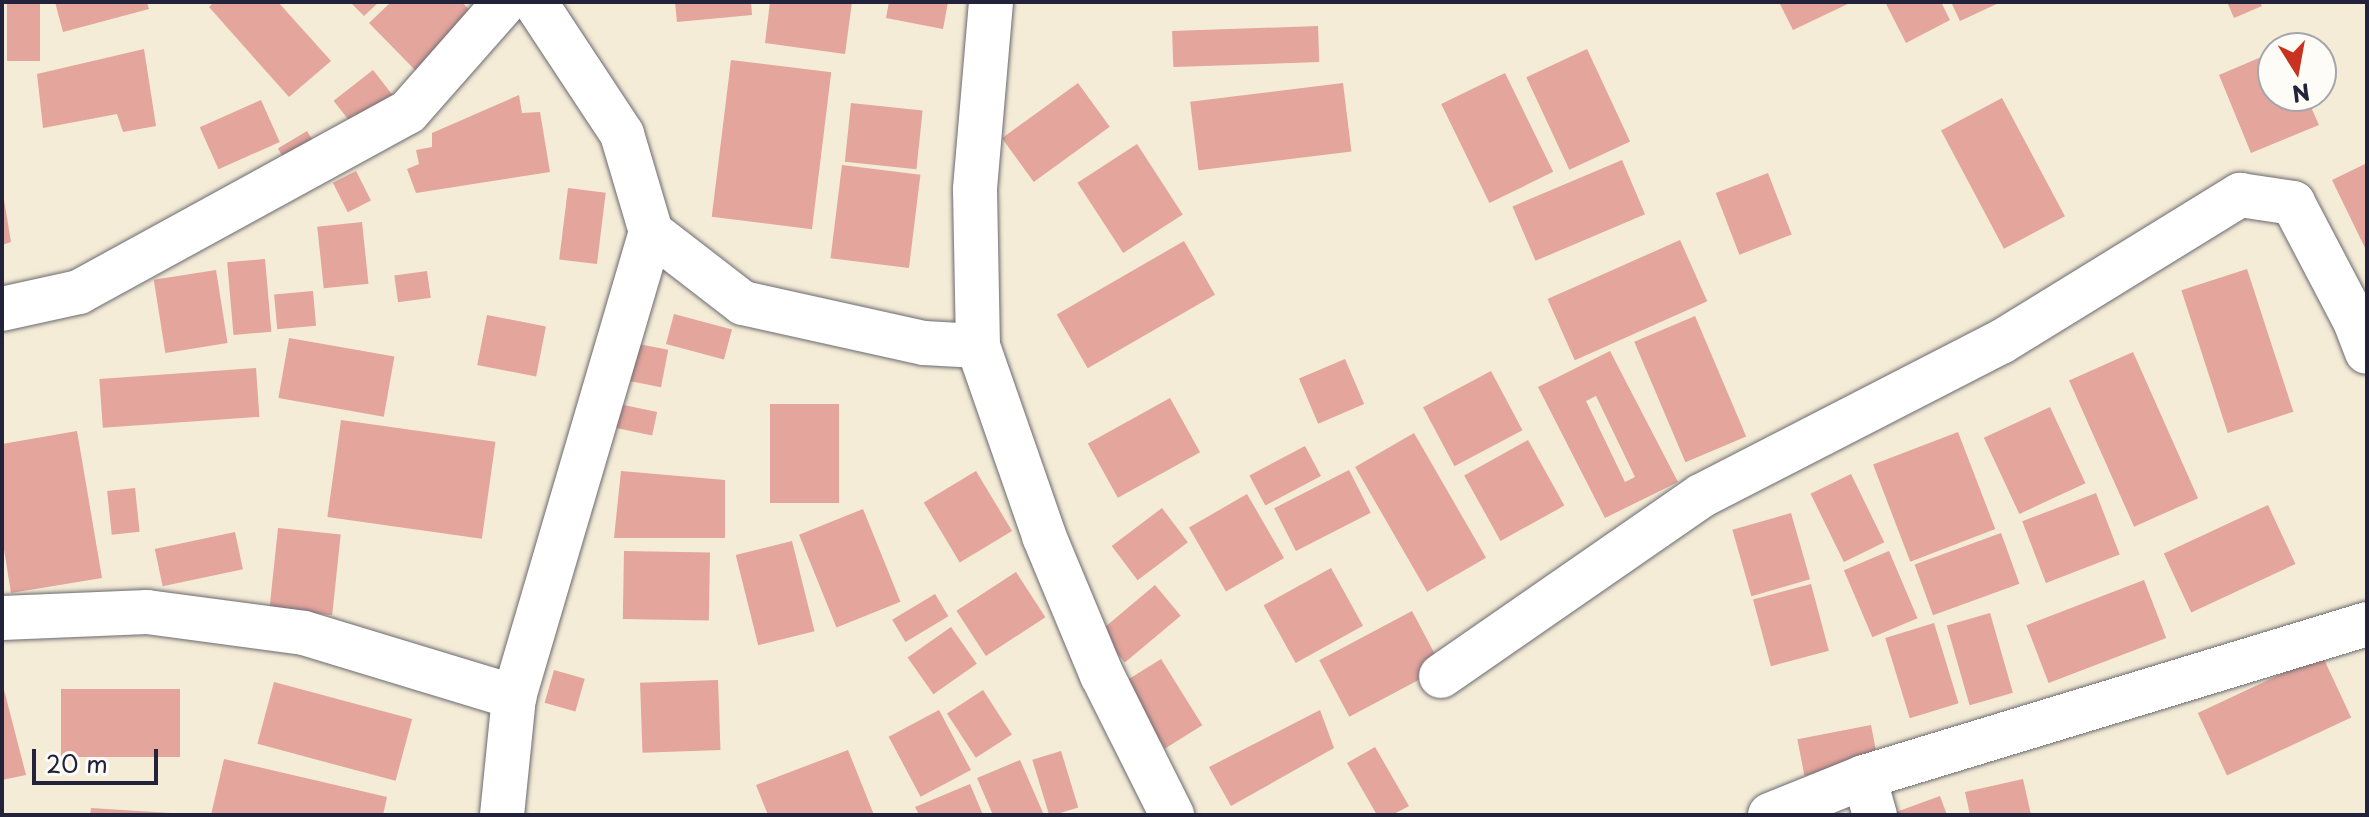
<!DOCTYPE html>
<style>
body{margin:0}
#map{position:relative;width:2369px;height:817px;overflow:hidden;background:#f4ecd6;font-family:"Playpen Sans",sans-serif}
div>[style]{position:absolute}
.building>*{inset:0;background:#e3a59c;transform-origin:0 0}
.roads{filter:drop-shadow(0 0 2px #6c6971) drop-shadow(0 0 2px #6c6971)}
.street>*{height:44px;margin:-22px;padding:0 22px;transform-origin:22px;border-radius:22px;background:#fff}
span{translate:-50% -50%;white-space:nowrap;text-align:center;line-height:1.15;-webkit-text-stroke:6px #fdfcf7;paint-order:stroke}
.frame{position:absolute;inset:0;border:4px solid #22223b;pointer-events:none}
.north{position:absolute;left:2257px;top:32px;width:80px;height:80px;box-sizing:border-box;background:#fdfcf7;border:2px solid #a5a5ac;border-radius:50%;rotate:169deg;font-size:22px;font-weight:700;line-height:32px;text-align:center;color:#22223b}
.north::after{content:'';display:block;margin:auto;width:28px;height:36px;background:#c8321e;clip-path:polygon(50% 0,100% 100%,50% 72%,0 100%)}
.scale{position:absolute;left:32px;top:749px;width:126px;height:36px;box-sizing:border-box;border:4px solid #22223b;border-top:0;padding-left:10px;font-size:24px;line-height:28px;white-space:nowrap;color:#22223b;-webkit-text-stroke:6px #fdfcf7;paint-order:stroke}
</style>
<div id="map">
<div class="building">
<i style="left:7px;top:2px;width:33px;height:59px"></i>
<i style="clip-path:polygon(55px 2px,147px 2px,149px 9px,63px 32px)"></i>
<i style="clip-path:polygon(214px 2px,278px 2px,331px 61px,289px 97px,209px 7px)"></i>
<i style="clip-path:polygon(350px 2px,379px 2px,364px 16px)"></i>
<i style="clip-path:polygon(391px 2px,462px 2px,476px 17px,418px 73px,369px 23px)"></i>
<i style="clip-path:polygon(675px 2px,751px 2px,752px 15px,677px 22px)"></i>
<i style="clip-path:polygon(770px 2px,852px 2px,845px 54px,765px 43px)"></i>
<i style="clip-path:polygon(889px 2px,948px 2px,943px 29px,886px 18px)"></i>
<i style="clip-path:polygon(1779px 2px,1852px 2px,1793px 30px)"></i>
<i style="clip-path:polygon(1885px 2px,1941px 2px,1950px 20px,1906px 43px)"></i>
<i style="clip-path:polygon(1951px 2px,2001px 2px,1960px 21px)"></i>
<i style="clip-path:polygon(2227px 2px,2260px 2px,2262px 6px,2234px 18px)"></i>
<i style="left:1318px;top:26px;width:36px;height:146px;rotate:88deg"></i>
<i style="clip-path:polygon(144px 49px,156px 126px,123px 132px,117px 114px,43px 128px,37px 74px)"></i>
<i style="left:1587px;top:49px;width:102px;height:67px;rotate:65deg"></i>
<i style="clip-path:polygon(2273px 52px,2273px 96px,2306px 96px,2319px 125px,2251px 153px,2219px 75px)"></i>
<i style="left:731px;top:60px;width:101px;height:158px;rotate:7deg"></i>
<i style="left:373px;top:70px;width:33px;height:50px;rotate:52deg"></i>
<i style="left:1505px;top:73px;width:110px;height:71px;rotate:64deg"></i>
<i style="left:1078px;top:83px;width:54px;height:94px;rotate:54deg"></i>
<i style="left:1343px;top:83px;width:69px;height:154px;rotate:83deg"></i>
<i style="clip-path:polygon(519px 95px,522px 113px,540px 112px,550px 172px,416px 193px,407px 169px,419px 164px,416px 150px,432px 147px,432px 133px)"></i>
<i style="left:2002px;top:98px;width:134px;height:69px;rotate:62deg"></i>
<i style="left:261px;top:100px;width:46px;height:67px;rotate:66deg"></i>
<i style="left:851px;top:103px;width:72px;height:59px;rotate:6deg"></i>
<i style="left:307px;top:131px;width:23px;height:34px;rotate:59deg"></i>
<i style="left:1137px;top:144px;width:84px;height:71px;rotate:57deg"></i>
<i style="left:1622px;top:160px;width:59px;height:119px;rotate:67deg"></i>
<i style="clip-path:polygon(2367px 163px,2367px 252px,2332px 180px)"></i>
<i style="left:842px;top:165px;width:79px;height:94px;rotate:7deg"></i>
<i style="left:356px;top:171px;width:33px;height:26px;rotate:63deg"></i>
<i style="left:1768px;top:173px;width:66px;height:56px;rotate:69deg"></i>
<i style="left:568px;top:188px;width:38px;height:72px;rotate:7deg"></i>
<i style="clip-path:polygon(4px 200px,11px 242px,2px 245px,2px 201px)"></i>
<i style="left:362px;top:222px;width:62px;height:45px;rotate:84deg"></i>
<i style="left:1680px;top:240px;width:67px;height:145px;rotate:66deg"></i>
<i style="left:1184px;top:241px;width:62px;height:147px;rotate:60deg"></i>
<i style="left:265px;top:259px;width:73px;height:38px;rotate:85deg"></i>
<i style="left:2247px;top:269px;width:150px;height:69px;rotate:72deg"></i>
<i style="left:216px;top:270px;width:74px;height:63px;rotate:81deg"></i>
<i style="left:427px;top:271px;width:27px;height:33px;rotate:82deg"></i>
<i style="left:313px;top:291px;width:35px;height:39px;rotate:85deg"></i>
<i style="left:674px;top:314px;width:60px;height:31px;rotate:15deg"></i>
<i style="left:487px;top:315px;width:60px;height:51px;rotate:11deg"></i>
<i style="left:1695px;top:316px;width:131px;height:66px;rotate:67deg"></i>
<i style="left:289px;top:338px;width:107px;height:61px;rotate:10deg"></i>
<i style="left:628px;top:342px;width:41px;height:38px;rotate:11deg"></i>
<i style="clip-path:polygon(evenodd,1610px 351px,1678px 482px,1605px 518px,1538px 387px,1610px 351px,1596px 396px,1635px 477px,1625px 482px,1586px 401px,1596px 396px)"></i>
<i style="left:2133px;top:352px;width:160px;height:70px;rotate:66deg"></i>
<i style="left:1345px;top:359px;width:49px;height:50px;rotate:67deg"></i>
<i style="left:256px;top:368px;width:49px;height:157px;rotate:86deg"></i>
<i style="left:1491px;top:371px;width:67px;height:77px;rotate:62deg"></i>
<i style="left:1170px;top:398px;width:62px;height:94px;rotate:61deg"></i>
<i style="left:619px;top:404px;width:39px;height:24px;rotate:12deg"></i>
<i style="left:770px;top:404px;width:69px;height:99px"></i>
<i style="left:2050px;top:407px;width:84px;height:73px;rotate:65deg"></i>
<i style="left:341px;top:420px;width:156px;height:98px;rotate:8deg"></i>
<i style="clip-path:polygon(77px 431px,102px 578px,11px 593px,2px 537px,2px 444px)"></i>
<i style="left:1958px;top:432px;width:104px;height:91px;rotate:69deg"></i>
<i style="left:1414px;top:433px;width:144px;height:68px;rotate:60deg"></i>
<i style="left:1528px;top:440px;width:75px;height:73px;rotate:61deg"></i>
<i style="left:1305px;top:446px;width:34px;height:63px;rotate:62deg"></i>
<i style="left:1349px;top:470px;width:48px;height:84px;rotate:63deg"></i>
<i style="clip-path:polygon(621px 471px,725px 480px,725px 538px,614px 538px)"></i>
<i style="left:976px;top:471px;width:70px;height:61px;rotate:59deg"></i>
<i style="left:1851px;top:474px;width:76px;height:45px;rotate:64deg"></i>
<i style="left:135px;top:488px;width:44px;height:28px;rotate:84deg"></i>
<i style="left:2096px;top:493px;width:66px;height:79px;rotate:69deg"></i>
<i style="left:1247px;top:494px;width:74px;height:67px;rotate:60deg"></i>
<i style="left:2268px;top:505px;width:65px;height:115px;rotate:65deg"></i>
<i style="left:1162px;top:508px;width:43px;height:63px;rotate:53deg"></i>
<i style="left:863px;top:509px;width:100px;height:69px;rotate:68deg"></i>
<i style="left:1791px;top:513px;width:69px;height:61px;rotate:74deg"></i>
<i style="left:278px;top:528px;width:63px;height:81px;rotate:6deg"></i>
<i style="left:235px;top:532px;width:38px;height:82px;rotate:78deg"></i>
<i style="left:2001px;top:533px;width:54px;height:92px;rotate:70deg"></i>
<i style="left:792px;top:541px;width:93px;height:58px;rotate:76deg"></i>
<i style="left:624px;top:551px;width:86px;height:68px;rotate:1deg"></i>
<i style="left:1889px;top:551px;width:73px;height:49px;rotate:67deg"></i>
<i style="left:1331px;top:568px;width:66px;height:77px;rotate:61deg"></i>
<i style="left:1016px;top:572px;width:54px;height:71px;rotate:57deg"></i>
<i style="left:2144px;top:580px;width:62px;height:126px;rotate:69deg"></i>
<i style="left:1811px;top:584px;width:69px;height:60px;rotate:75deg"></i>
<i style="left:1155px;top:585px;width:40px;height:73px;rotate:50deg"></i>
<i style="left:935px;top:594px;width:26px;height:50px;rotate:59deg"></i>
<i style="left:1412px;top:611px;width:64px;height:105px;rotate:62deg"></i>
<i style="left:1990px;top:613px;width:83px;height:45px;rotate:74deg"></i>
<i style="left:1934px;top:623px;width:84px;height:51px;rotate:73deg"></i>
<i style="left:951px;top:627px;width:45px;height:53px;rotate:55deg"></i>
<i style="left:2322px;top:655px;width:69px;height:137px;rotate:65deg"></i>
<i style="left:1161px;top:659px;width:78px;height:44px;rotate:58deg"></i>
<i style="left:554px;top:670px;width:32px;height:34px;rotate:16deg"></i>
<i style="left:718px;top:680px;width:70px;height:78px;rotate:88deg"></i>
<i style="clip-path:polygon(2px 682px,26px 775px,2px 780px)"></i>
<i style="left:274px;top:682px;width:143px;height:64px;rotate:15deg"></i>
<i style="left:180px;top:689px;width:68px;height:119px;rotate:90deg"></i>
<i style="left:983px;top:690px;width:53px;height:43px;rotate:57deg"></i>
<i style="left:939px;top:710px;width:68px;height:57px;rotate:62deg"></i>
<i style="clip-path:polygon(1320px 710px,1334px 748px,1231px 806px,1209px 767px)"></i>
<i style="left:1871px;top:725px;width:37px;height:75px;rotate:79deg"></i>
<i style="clip-path:polygon(1375px 747px,1409px 806px,1392px 815px,1377px 815px,1347px 763px)"></i>
<i style="clip-path:polygon(848px 750px,874px 815px,768px 815px,756px 785px)"></i>
<i style="left:1061px;top:751px;width:59px;height:30px;rotate:73deg"></i>
<i style="clip-path:polygon(224px 759px,387px 797px,383px 815px,211px 815px)"></i>
<i style="clip-path:polygon(1020px 760px,1044px 815px,993px 815px,977px 778px)"></i>
<i style="clip-path:polygon(2023px 779px,2031px 815px,1970px 815px,1965px 792px)"></i>
<i style="clip-path:polygon(970px 784px,983px 815px,919px 815px,915px 807px)"></i>
<i style="clip-path:polygon(1940px 796px,1947px 815px,1888px 815px)"></i>
<i style="clip-path:polygon(91px 808px,171px 813px,171px 815px,90px 815px)"></i>
</div>
<div class="roads">
<div class="street">
<i style="left:991px;top:2px;width:189px;rotate:94.9deg"></i>
<i style="left:975px;top:190px;width:156px;rotate:88.9deg"></i>
<i style="left:978px;top:346px;width:201px;rotate:70.8deg"></i>
<i style="left:1044px;top:536px;width:151px;rotate:67.4deg"></i>
<i style="left:1102px;top:675px;width:157px;rotate:63.4deg"></i>
<i style="left:651px;top:232px;width:116px;rotate:37.7deg"></i>
<i style="left:743px;top:303px;width:185px;rotate:12.5deg"></i>
<i style="left:924px;top:343px;width:54px;rotate:3.2deg"></i>
<i style="left:2px;top:309px;width:79px;rotate:-12.4deg"></i>
<i style="left:79px;top:292px;width:375px;rotate:-28.7deg"></i>
<i style="left:408px;top:112px;width:147px;rotate:-48.6deg"></i>
<i style="left:2px;top:618px;width:145px;rotate:-2.4deg"></i>
<i style="left:147px;top:612px;width:158px;rotate:7.6deg"></i>
<i style="left:304px;top:633px;width:220px;rotate:16.9deg"></i>
<i style="left:1441px;top:676px;width:316px;rotate:-34.7deg"></i>
<i style="left:1701px;top:496px;width:337px;rotate:-27.2deg"></i>
<i style="left:2001px;top:342px;width:281px;rotate:-31.6deg"></i>
<i style="left:2240px;top:195px;width:54px;rotate:8.6deg"></i>
<i style="left:2293px;top:203px;width:133px;rotate:62.3deg"></i>
<i style="left:2355px;top:321px;width:33px;rotate:69deg"></i>
<i style="left:1864px;top:777px;width:40px;rotate:74deg"></i>
<i style="left:502px;top:815px;width:119px;rotate:-84.2deg"></i>
<i style="left:514px;top:697px;width:485px;rotate:-73.6deg"></i>
<i style="left:651px;top:232px;width:102px;rotate:-106.5deg"></i>
<i style="left:622px;top:134px;width:158px;rotate:-123.4deg"></i>
<i style="left:1770px;top:815px;width:101px;rotate:-22deg"></i>
<i style="left:1864px;top:777px;width:526px;rotate:-16.92deg"></i>
</div>
</div>
<div class="frame"></div>
<div class="north">N</div>
<div class="scale">20 m</div>
</div>
